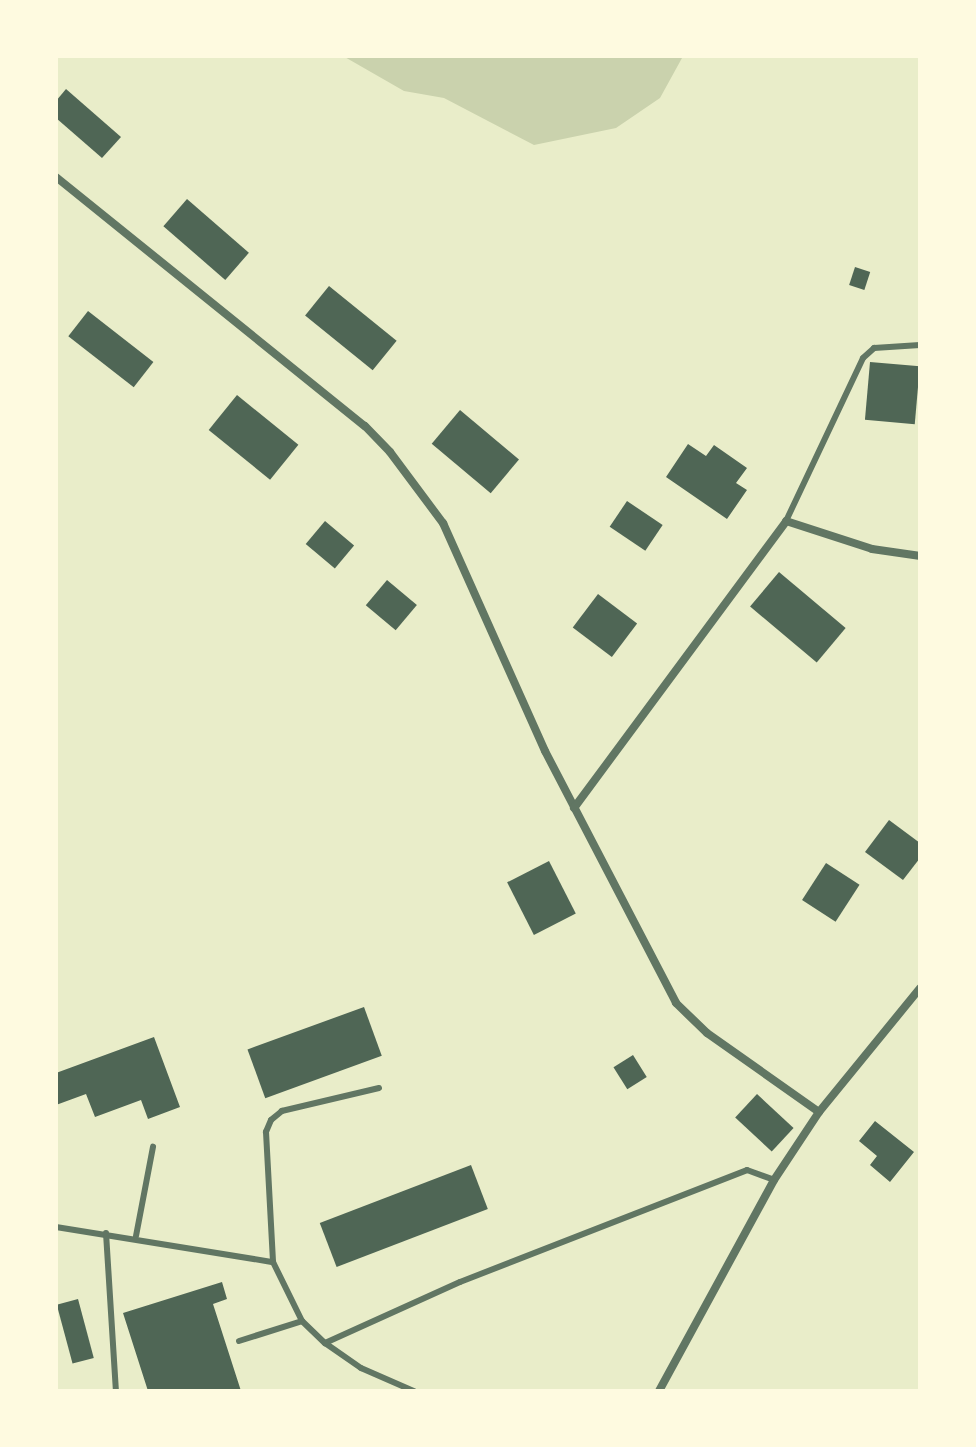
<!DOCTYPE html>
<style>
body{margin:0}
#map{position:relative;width:976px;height:1447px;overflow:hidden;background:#e9edc9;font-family:Helvetica,sans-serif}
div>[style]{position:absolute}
.green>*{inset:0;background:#cad2ad}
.building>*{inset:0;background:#4f6655;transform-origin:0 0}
.service>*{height:6px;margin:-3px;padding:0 3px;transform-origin:3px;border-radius:3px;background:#617663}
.minor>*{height:8px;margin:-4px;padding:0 4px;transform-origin:4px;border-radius:4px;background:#617663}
span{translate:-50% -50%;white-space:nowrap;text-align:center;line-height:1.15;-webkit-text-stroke:7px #fefae0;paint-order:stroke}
.frame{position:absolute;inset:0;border:58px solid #fefae0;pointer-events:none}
</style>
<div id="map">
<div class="green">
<i style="clip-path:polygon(343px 56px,682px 56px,682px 58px,660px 98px,616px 128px,534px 145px,444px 98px,404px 91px)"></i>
</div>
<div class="building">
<i style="clip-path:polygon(66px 89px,121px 137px,102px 158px,56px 118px,56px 101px)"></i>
<i style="left:187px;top:199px;width:82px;height:36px;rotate:41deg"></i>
<i style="left:855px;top:267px;width:16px;height:19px;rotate:18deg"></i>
<i style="left:329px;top:286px;width:87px;height:38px;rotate:39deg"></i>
<i style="left:88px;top:311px;width:83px;height:32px;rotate:38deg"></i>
<i style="left:870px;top:362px;width:50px;height:58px;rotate:5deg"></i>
<i style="left:237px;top:395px;width:79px;height:45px;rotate:39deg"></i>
<i style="left:460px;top:410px;width:77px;height:44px;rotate:40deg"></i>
<i style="clip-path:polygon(688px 444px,706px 456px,714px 445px,747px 468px,736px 483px,747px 490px,727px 519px,666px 477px)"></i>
<i style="left:627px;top:501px;width:43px;height:31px;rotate:34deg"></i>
<i style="left:325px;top:521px;width:38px;height:30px;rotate:40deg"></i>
<i style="left:779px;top:572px;width:87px;height:45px;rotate:40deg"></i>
<i style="left:387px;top:580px;width:39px;height:33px;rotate:40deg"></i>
<i style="left:598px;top:594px;width:49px;height:42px;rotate:37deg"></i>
<i style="clip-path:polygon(889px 820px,920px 843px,920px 858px,903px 880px,865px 852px)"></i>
<i style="left:549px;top:861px;width:59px;height:47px;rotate:63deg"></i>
<i style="left:826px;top:863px;width:40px;height:44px;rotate:33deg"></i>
<i style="left:364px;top:1007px;width:52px;height:124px;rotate:70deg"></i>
<i style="clip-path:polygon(154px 1037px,180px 1107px,148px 1119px,141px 1100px,95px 1117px,86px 1094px,56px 1105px,56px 1073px)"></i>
<i style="left:633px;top:1055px;width:26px;height:23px;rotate:58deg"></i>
<i style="left:757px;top:1094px;width:50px;height:32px;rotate:43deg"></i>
<i style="clip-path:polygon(875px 1121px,914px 1152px,890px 1182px,870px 1165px,877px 1156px,859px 1141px)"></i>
<i style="left:471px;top:1165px;width:47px;height:162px;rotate:69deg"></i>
<i style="clip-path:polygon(222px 1282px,227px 1299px,213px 1304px,241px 1391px,148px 1391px,123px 1313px)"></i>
<i style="left:78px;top:1299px;width:61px;height:22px;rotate:75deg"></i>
</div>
<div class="service">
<i style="left:786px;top:521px;width:180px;rotate:-64.7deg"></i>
<i style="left:863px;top:358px;width:15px;rotate:-42deg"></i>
<i style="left:874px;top:348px;width:46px;rotate:-3.7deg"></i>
<i style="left:379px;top:1088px;width:100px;rotate:166.7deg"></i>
<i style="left:282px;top:1111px;width:14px;rotate:141deg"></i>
<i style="left:271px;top:1120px;width:13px;rotate:113deg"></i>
<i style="left:266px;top:1132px;width:130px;rotate:86.9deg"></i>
<i style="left:273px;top:1262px;width:66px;rotate:63.8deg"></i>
<i style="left:302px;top:1321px;width:32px;rotate:44deg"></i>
<i style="left:325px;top:1343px;width:44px;rotate:34.8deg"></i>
<i style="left:361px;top:1368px;width:58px;rotate:23.5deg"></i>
<i style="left:56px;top:1227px;width:220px;rotate:9.2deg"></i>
<i style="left:106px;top:1233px;width:158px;rotate:86.4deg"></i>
<i style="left:136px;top:1236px;width:91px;rotate:-79.2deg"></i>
<i style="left:239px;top:1341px;width:66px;rotate:-17.6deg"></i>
<i style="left:325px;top:1343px;width:148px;rotate:-24.3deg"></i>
<i style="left:460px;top:1282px;width:308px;rotate:-21.3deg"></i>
<i style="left:747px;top:1170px;width:29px;rotate:20deg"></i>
</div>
<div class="minor">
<i style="left:56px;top:177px;width:397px;rotate:38.9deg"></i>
<i style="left:365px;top:426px;width:36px;rotate:46deg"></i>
<i style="left:390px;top:452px;width:89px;rotate:53.3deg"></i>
<i style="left:443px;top:523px;width:250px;rotate:65.9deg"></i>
<i style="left:545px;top:751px;width:284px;rotate:62.5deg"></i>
<i style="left:676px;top:1003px;width:43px;rotate:44.1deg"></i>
<i style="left:707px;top:1033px;width:137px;rotate:35.2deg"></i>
<i style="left:574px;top:808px;width:357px;rotate:-53.5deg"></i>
<i style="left:786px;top:521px;width:90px;rotate:18deg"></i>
<i style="left:872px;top:549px;width:49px;rotate:8.3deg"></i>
<i style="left:659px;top:1391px;width:240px;rotate:-61.4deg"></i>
<i style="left:774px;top:1180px;width:82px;rotate:-56.5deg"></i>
<i style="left:819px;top:1112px;width:160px;rotate:-50.8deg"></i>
</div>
<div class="frame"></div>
</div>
